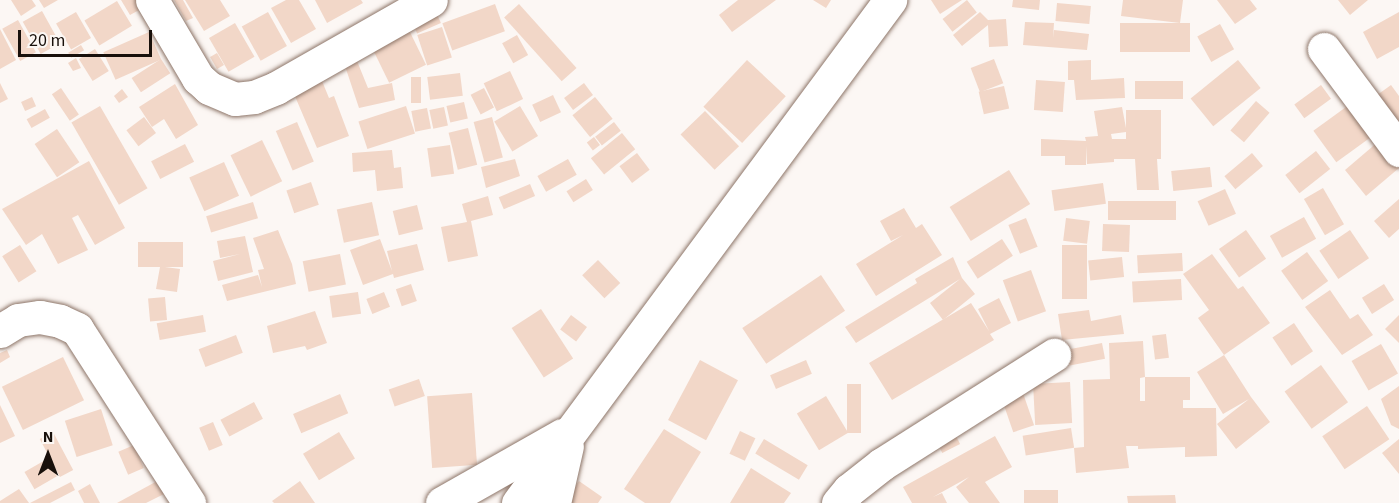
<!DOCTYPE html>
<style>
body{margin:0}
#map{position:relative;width:1399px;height:503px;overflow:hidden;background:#fcf7f4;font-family:"Source Sans 3",sans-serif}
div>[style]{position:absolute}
.building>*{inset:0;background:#f2d7c8;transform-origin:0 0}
.roads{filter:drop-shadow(0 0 2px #8d7568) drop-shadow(0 0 2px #8d7568)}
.minor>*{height:33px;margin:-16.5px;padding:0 16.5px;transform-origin:16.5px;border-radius:16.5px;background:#fff}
span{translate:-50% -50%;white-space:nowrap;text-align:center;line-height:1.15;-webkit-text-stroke:5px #fcf7f4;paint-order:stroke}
.north{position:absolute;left:18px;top:425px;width:60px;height:60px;-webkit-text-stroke:4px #fcf7f4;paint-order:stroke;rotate:0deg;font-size:16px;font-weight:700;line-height:24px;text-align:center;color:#18100b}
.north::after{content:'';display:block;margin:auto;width:21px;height:27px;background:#18100b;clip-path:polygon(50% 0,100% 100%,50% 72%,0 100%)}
.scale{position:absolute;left:18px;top:30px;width:134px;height:27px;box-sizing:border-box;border:3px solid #18100b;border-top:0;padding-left:8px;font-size:18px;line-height:21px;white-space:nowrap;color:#18100b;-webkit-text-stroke:4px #fcf7f4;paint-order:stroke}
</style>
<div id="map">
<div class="building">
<i style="clip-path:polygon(11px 0,32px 0,36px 6px,21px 16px)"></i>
<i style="clip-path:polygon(39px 0,58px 0,44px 8px)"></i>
<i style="clip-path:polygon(121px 0,137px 0,141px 9px,130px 15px)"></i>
<i style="clip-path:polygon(174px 0,183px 0,193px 18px,186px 21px)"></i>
<i style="clip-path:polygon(185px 0,220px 0,230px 16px,204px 31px)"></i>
<i style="clip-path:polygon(286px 0,299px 0,316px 29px,291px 43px,271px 8px)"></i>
<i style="clip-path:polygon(315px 0,361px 0,363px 3px,327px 23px)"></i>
<i style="clip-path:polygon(738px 0,776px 0,732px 32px,719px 15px)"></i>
<i style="clip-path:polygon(813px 0,831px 0,826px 8px)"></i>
<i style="clip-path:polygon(931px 0,962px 0,940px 14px)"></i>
<i style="left:967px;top:0;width:16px;height:31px;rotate:52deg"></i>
<i style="clip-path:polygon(1013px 0,1040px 0,1039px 10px,1012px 7px)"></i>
<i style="clip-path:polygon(1123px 0,1183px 0,1180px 23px,1190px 23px,1190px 52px,1120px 52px,1120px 23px,1180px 23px,1121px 16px)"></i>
<i style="clip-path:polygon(1217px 0,1250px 0,1257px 9px,1235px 24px)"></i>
<i style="clip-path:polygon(1338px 0,1368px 0,1350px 15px)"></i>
<i style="left:117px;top:1px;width:29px;height:38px;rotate:59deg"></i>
<i style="left:1057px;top:3px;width:34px;height:18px;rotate:5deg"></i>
<i style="left:495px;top:4px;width:29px;height:56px;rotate:70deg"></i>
<i style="left:519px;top:4px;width:86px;height:20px;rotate:48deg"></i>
<i style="left:42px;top:11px;width:37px;height:22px;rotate:61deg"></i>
<i style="left:76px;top:12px;width:30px;height:23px;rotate:60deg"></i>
<i style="left:268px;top:12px;width:39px;height:30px;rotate:61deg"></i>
<i style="left:436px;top:12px;width:12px;height:26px;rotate:66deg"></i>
<i style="clip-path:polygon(980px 12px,988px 20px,1006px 19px,1008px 46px,989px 47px,988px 25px,962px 46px,953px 35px)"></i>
<i style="clip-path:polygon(1399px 12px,1399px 47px,1377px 59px,1363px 32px)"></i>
<i style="left:18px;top:20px;width:37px;height:18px;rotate:61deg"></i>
<i style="clip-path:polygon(1025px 22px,1054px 23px,1053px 38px,1054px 30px,1089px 34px,1087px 50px,1023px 45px)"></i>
<i style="left:235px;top:23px;width:39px;height:30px;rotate:60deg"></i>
<i style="left:1220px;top:24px;width:29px;height:26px;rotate:61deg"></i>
<i style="left:442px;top:27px;width:32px;height:26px;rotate:72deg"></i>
<i style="left:408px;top:28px;width:41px;height:41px;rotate:64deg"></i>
<i style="clip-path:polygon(0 29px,16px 60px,0 69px)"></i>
<i style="left:149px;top:32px;width:30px;height:50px;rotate:66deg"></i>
<i style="left:517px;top:35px;width:23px;height:17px;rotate:61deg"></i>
<i style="left:81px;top:45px;width:6px;height:15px;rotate:59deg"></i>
<i style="left:95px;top:49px;width:26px;height:19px;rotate:58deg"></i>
<i style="left:217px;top:53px;width:14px;height:8px;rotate:60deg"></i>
<i style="clip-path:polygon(76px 58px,81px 68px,73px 71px,68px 63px)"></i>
<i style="left:161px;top:59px;width:17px;height:35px;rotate:57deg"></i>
<i style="left:994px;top:59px;width:26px;height:25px;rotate:69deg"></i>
<i style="left:747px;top:60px;width:53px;height:64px;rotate:43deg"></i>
<i style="clip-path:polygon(1091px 60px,1091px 80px,1124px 78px,1125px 98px,1076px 100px,1074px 80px,1068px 80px,1068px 61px)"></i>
<i style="left:1238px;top:60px;width:36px;height:61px;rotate:51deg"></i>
<i style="clip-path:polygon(357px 61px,368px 88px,392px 83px,395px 100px,359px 108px,345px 66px)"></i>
<i style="left:510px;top:71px;width:31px;height:29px;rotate:65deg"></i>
<i style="left:460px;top:73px;width:23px;height:33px;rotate:83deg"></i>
<i style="left:411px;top:77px;width:10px;height:26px"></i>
<i style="left:1036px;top:80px;width:29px;height:30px;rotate:4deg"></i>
<i style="clip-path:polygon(322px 81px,329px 98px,334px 96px,349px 136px,317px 148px,294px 94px)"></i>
<i style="left:1135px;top:81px;width:48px;height:18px"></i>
<i style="clip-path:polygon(0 83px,8px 99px,0 103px)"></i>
<i style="left:584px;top:83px;width:15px;height:25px;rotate:53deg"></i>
<i style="clip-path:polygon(175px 84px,198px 125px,176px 139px,164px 119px,152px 127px,139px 107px)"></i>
<i style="left:1321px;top:85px;width:17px;height:33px;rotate:54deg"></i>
<i style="clip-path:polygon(1391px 85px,1399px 96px,1399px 134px,1373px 98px)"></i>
<i style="left:1004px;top:86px;width:23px;height:26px;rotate:77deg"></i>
<i style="left:61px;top:88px;width:32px;height:11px;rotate:56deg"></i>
<i style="left:484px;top:88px;width:22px;height:15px;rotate:63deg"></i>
<i style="clip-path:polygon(122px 89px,128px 97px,119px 103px,114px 96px)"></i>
<i style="left:553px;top:95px;width:19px;height:23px;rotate:65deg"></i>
<i style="left:32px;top:97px;width:10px;height:12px;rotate:66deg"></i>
<i style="left:595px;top:97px;width:28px;height:29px;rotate:51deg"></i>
<i style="left:1256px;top:101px;width:18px;height:39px;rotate:41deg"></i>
<i style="left:464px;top:102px;width:17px;height:18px;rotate:77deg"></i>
<i style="left:1353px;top:102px;width:39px;height:49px;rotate:54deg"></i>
<i style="left:100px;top:106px;width:95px;height:33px;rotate:60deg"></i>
<i style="left:406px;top:106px;width:29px;height:50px;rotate:72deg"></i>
<i style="left:520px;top:106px;width:35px;height:30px;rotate:59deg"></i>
<i style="left:444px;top:107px;width:19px;height:15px;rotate:78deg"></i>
<i style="clip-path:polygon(evenodd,1122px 107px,1126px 128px,1126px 110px,1161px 110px,1161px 159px,1157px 159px,1159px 190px,1137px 190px,1135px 159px,1114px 159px,1114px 162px,1087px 164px,1086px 146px,1086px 165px,1065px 165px,1065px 156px,1041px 156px,1041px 139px,1086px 141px,1085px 137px,1098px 136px,1094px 111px,1122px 107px,1126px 132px,1126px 139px,1112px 139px,1111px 134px,1126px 132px)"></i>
<i style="left:427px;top:108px;width:21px;height:16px;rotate:79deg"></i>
<i style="left:45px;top:109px;width:10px;height:21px;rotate:61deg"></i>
<i style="left:705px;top:111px;width:49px;height:34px;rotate:46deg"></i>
<i style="left:144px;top:117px;width:20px;height:22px;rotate:53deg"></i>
<i style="left:492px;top:117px;width:42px;height:19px;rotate:75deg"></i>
<i style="left:297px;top:122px;width:43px;height:23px;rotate:67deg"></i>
<i style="left:614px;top:122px;width:11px;height:24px;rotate:52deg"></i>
<i style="left:468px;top:128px;width:38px;height:20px;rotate:76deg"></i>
<i style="left:57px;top:129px;width:40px;height:27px;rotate:56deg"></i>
<i style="left:622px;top:133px;width:21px;height:40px;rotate:51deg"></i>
<i style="left:594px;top:137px;width:10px;height:9px;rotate:53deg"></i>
<i style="left:262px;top:140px;width:46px;height:35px;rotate:64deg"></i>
<i style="clip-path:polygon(1379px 141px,1399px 164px,1399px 168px,1366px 196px,1345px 170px)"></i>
<i style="left:185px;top:144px;width:20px;height:38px;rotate:63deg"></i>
<i style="left:450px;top:145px;width:29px;height:23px;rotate:82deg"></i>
<i style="clip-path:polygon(392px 150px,394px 168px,401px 167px,403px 188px,377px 191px,375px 170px,353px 172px,352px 153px)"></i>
<i style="left:1316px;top:151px;width:23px;height:39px;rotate:52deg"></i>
<i style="left:637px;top:153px;width:21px;height:22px;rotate:53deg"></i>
<i style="left:1252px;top:153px;width:17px;height:36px;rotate:50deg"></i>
<i style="clip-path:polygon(515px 159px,520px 176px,486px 188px,481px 167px)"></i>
<i style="left:568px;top:159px;width:18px;height:35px;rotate:61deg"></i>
<i style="clip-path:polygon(89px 161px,125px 228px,95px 245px,78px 215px,72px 218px,88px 250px,58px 264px,42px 234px,26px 245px,2px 209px)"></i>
<i style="left:224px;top:162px;width:37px;height:38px;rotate:66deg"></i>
<i style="left:1210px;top:167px;width:20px;height:39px;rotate:84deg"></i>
<i style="left:1009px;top:170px;width:40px;height:70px;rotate:58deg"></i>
<i style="left:586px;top:179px;width:13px;height:23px;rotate:58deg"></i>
<i style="left:311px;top:182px;width:24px;height:26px;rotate:71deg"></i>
<i style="left:1103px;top:183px;width:21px;height:52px;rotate:82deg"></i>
<i style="left:530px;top:184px;width:13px;height:34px;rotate:67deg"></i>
<i style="left:1323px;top:188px;width:42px;height:22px;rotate:60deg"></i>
<i style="left:1225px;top:189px;width:27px;height:30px;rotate:66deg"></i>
<i style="clip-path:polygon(488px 196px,493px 215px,471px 221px,478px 256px,448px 262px,441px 227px,467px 222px,462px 204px)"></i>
<i style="clip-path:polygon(1399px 199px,1399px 229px,1389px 238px,1374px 221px)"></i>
<i style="left:1108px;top:201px;width:68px;height:19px"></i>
<i style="left:253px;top:202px;width:17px;height:49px;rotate:73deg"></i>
<i style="left:372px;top:202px;width:34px;height:36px;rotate:78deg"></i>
<i style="left:417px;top:205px;width:25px;height:25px;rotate:76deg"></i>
<i style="clip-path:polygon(904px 208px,916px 228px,922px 224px,942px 255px,876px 296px,856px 264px,903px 235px,891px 241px,880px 221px)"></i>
<i style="left:1304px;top:217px;width:25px;height:39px;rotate:61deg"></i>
<i style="left:1026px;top:218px;width:31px;height:19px;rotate:68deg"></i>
<i style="left:1066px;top:218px;width:24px;height:23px;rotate:7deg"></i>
<i style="left:1103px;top:224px;width:27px;height:27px;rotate:2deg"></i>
<i style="clip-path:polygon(278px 230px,292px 264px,296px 284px,227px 301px,222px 285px,258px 275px,262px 287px,258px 270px,264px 269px,253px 238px)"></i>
<i style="left:1246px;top:230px;width:35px;height:33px;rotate:55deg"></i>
<i style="left:1350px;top:230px;width:34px;height:37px;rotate:56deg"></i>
<i style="clip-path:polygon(245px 236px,253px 272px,218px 281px,213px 261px,240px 254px,220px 258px,217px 241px)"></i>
<i style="clip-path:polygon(380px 239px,392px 271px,387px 251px,417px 244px,424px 270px,394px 278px,393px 274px,363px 285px,350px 250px)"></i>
<i style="left:1002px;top:239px;width:20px;height:42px;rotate:57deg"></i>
<i style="clip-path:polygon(138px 242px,183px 242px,183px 267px,165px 267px,180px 269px,177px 292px,156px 289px,160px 267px,138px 267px)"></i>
<i style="left:20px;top:245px;width:31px;height:21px;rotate:58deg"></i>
<i style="left:1062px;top:245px;width:25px;height:54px"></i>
<i style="left:1307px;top:252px;width:36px;height:32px;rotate:54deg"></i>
<i style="left:1182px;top:253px;width:18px;height:45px;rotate:87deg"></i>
<i style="left:340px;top:254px;width:31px;height:38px;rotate:79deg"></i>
<i style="clip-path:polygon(1212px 254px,1238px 289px,1243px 286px,1270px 323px,1224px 355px,1198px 318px,1209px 310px,1183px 274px)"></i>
<i style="clip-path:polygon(953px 257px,962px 278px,975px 294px,943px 320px,930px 303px,960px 279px,856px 343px,845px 327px,917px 283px,915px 279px)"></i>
<i style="left:1122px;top:257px;width:20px;height:34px;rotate:84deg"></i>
<i style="left:598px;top:260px;width:32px;height:22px;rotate:46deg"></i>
<i style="left:1031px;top:270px;width:44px;height:30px;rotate:70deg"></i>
<i style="left:821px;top:275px;width:43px;height:95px;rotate:56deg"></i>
<i style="left:1181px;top:279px;width:21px;height:49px;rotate:87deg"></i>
<i style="left:411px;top:284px;width:18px;height:16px;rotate:71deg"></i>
<i style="left:1384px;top:284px;width:19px;height:26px;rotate:58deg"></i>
<i style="clip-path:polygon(1330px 290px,1350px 319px,1358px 314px,1373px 335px,1342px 355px,1305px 307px)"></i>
<i style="left:358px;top:292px;width:22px;height:29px;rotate:82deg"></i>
<i style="left:384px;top:292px;width:16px;height:19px;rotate:68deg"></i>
<i style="left:165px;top:297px;width:23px;height:17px;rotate:85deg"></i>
<i style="clip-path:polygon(999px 298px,1011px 323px,990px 334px,994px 340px,892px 400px,869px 363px,971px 303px,989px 331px,978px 309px)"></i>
<i style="left:541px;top:309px;width:59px;height:35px;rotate:57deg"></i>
<i style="clip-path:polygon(1089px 310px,1091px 321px,1121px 315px,1124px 334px,1062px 340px,1058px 314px)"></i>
<i style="clip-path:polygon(315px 311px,327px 343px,307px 350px,305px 346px,273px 353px,267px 326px)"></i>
<i style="left:203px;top:315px;width:17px;height:47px;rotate:80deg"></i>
<i style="left:571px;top:315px;width:20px;height:18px;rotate:37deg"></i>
<i style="clip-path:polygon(1399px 315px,1399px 343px,1385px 329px)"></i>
<i style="left:1294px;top:323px;width:34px;height:26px;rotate:56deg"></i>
<i style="left:1166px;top:334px;width:24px;height:14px;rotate:83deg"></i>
<i style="left:236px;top:335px;width:19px;height:40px;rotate:69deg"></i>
<i style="clip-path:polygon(evenodd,1143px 341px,1145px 377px,1190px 377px,1190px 400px,1183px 400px,1183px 408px,1216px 408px,1217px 456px,1185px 457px,1185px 447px,1138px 449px,1138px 446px,1126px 446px,1129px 468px,1076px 473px,1074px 448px,1084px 447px,1083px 380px,1110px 379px,1109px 343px,1143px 341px,1145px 377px,1145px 401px,1140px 401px,1140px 378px,1145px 377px)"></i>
<i style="left:1102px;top:343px;width:16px;height:36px;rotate:79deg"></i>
<i style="left:1381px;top:344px;width:34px;height:34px;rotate:60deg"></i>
<i style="clip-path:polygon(7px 350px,10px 357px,0 363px,0 353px)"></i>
<i style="clip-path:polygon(1224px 355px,1251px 397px,1270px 422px,1236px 449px,1217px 424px,1249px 399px,1223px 414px,1197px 372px)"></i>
<i style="left:63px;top:357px;width:48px;height:68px;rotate:64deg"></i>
<i style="left:700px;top:360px;width:43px;height:68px;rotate:28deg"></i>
<i style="left:806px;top:360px;width:15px;height:39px;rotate:67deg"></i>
<i style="left:1321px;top:365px;width:46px;height:45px;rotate:54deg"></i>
<i style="left:419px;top:379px;width:18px;height:32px;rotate:71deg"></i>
<i style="left:1070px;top:382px;width:41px;height:37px;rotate:87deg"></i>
<i style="left:847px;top:384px;width:14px;height:49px"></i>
<i style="clip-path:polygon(1399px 386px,1399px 429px,1391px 425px,1381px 399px)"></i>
<i style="left:472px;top:393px;width:72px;height:45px;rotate:86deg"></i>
<i style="left:1023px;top:393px;width:34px;height:22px;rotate:71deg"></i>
<i style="left:340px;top:394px;width:21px;height:51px;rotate:67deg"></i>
<i style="left:826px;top:396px;width:43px;height:34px;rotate:59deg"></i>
<i style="left:254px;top:402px;width:19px;height:38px;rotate:62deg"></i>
<i style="clip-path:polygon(0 405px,15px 436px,0 443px)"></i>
<i style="left:1367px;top:406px;width:40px;height:54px;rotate:56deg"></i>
<i style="left:101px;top:409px;width:38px;height:38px;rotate:72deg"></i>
<i style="left:213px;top:422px;width:25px;height:15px;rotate:67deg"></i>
<i style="left:1071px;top:428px;width:20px;height:49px;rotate:81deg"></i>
<i style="clip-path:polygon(664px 429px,701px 452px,670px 503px,645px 503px,624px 489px)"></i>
<i style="left:740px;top:431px;width:17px;height:25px;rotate:25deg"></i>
<i style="left:53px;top:432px;width:43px;height:15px;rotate:62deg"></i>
<i style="left:339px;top:432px;width:31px;height:42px;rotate:59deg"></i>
<i style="left:956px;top:436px;width:9px;height:20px;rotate:63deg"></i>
<i style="clip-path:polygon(995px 436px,1012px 467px,985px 482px,1000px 503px,969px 503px,956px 487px,969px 477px,933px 497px,942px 493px,947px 503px,912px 503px,903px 487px)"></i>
<i style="left:764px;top:439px;width:51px;height:17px;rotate:31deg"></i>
<i style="clip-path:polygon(1399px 439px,1399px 474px,1382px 453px)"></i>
<i style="left:134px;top:445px;width:25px;height:17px;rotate:67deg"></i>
<i style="left:47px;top:459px;width:20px;height:26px;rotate:60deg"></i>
<i style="clip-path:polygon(751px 468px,791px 493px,784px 503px,730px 503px)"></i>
<i style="clip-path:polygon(159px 480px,166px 493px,146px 503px,117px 503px)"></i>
<i style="clip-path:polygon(300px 481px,315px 503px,274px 503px,272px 501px)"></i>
<i style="clip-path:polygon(579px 481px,602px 497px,598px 503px,564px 503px)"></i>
<i style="clip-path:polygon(71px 482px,75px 490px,50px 503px,30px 503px)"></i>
<i style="clip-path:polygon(90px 484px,100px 503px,84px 503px,78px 491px)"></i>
<i style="clip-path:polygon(19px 489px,29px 503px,0 503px,0 501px)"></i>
<i style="left:1024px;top:490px;width:34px;height:13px"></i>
<i style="clip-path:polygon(1175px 495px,1176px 503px,1128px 503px,1127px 496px)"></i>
</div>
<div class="roads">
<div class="minor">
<i style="left:152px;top:0;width:91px;rotate:59.5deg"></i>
<i style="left:198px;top:78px;width:15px;rotate:42deg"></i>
<i style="left:209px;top:88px;width:28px;rotate:23deg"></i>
<i style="left:235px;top:99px;width:19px;rotate:-6deg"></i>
<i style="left:254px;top:97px;width:24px;rotate:-22deg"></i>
<i style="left:276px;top:88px;width:178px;rotate:-29.6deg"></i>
<i style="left:1324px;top:49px;width:126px;rotate:53.4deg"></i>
<i style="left:0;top:331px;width:21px;rotate:-31deg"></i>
<i style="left:18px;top:320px;width:22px;rotate:-8deg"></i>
<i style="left:40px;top:317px;width:20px;rotate:11deg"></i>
<i style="left:60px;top:321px;width:19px;rotate:25deg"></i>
<i style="left:77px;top:329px;width:207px;rotate:57.2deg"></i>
<i style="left:442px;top:503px;width:138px;rotate:-29.5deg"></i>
<i style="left:518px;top:503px;width:626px;rotate:-53.51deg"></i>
<i style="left:554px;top:503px;width:58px;rotate:-77.2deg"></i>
<i style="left:838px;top:503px;width:17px;rotate:-50deg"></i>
<i style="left:849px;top:490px;width:42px;rotate:-38.2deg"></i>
<i style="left:882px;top:464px;width:204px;rotate:-32.4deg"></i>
</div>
</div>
<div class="north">N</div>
<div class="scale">20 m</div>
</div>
